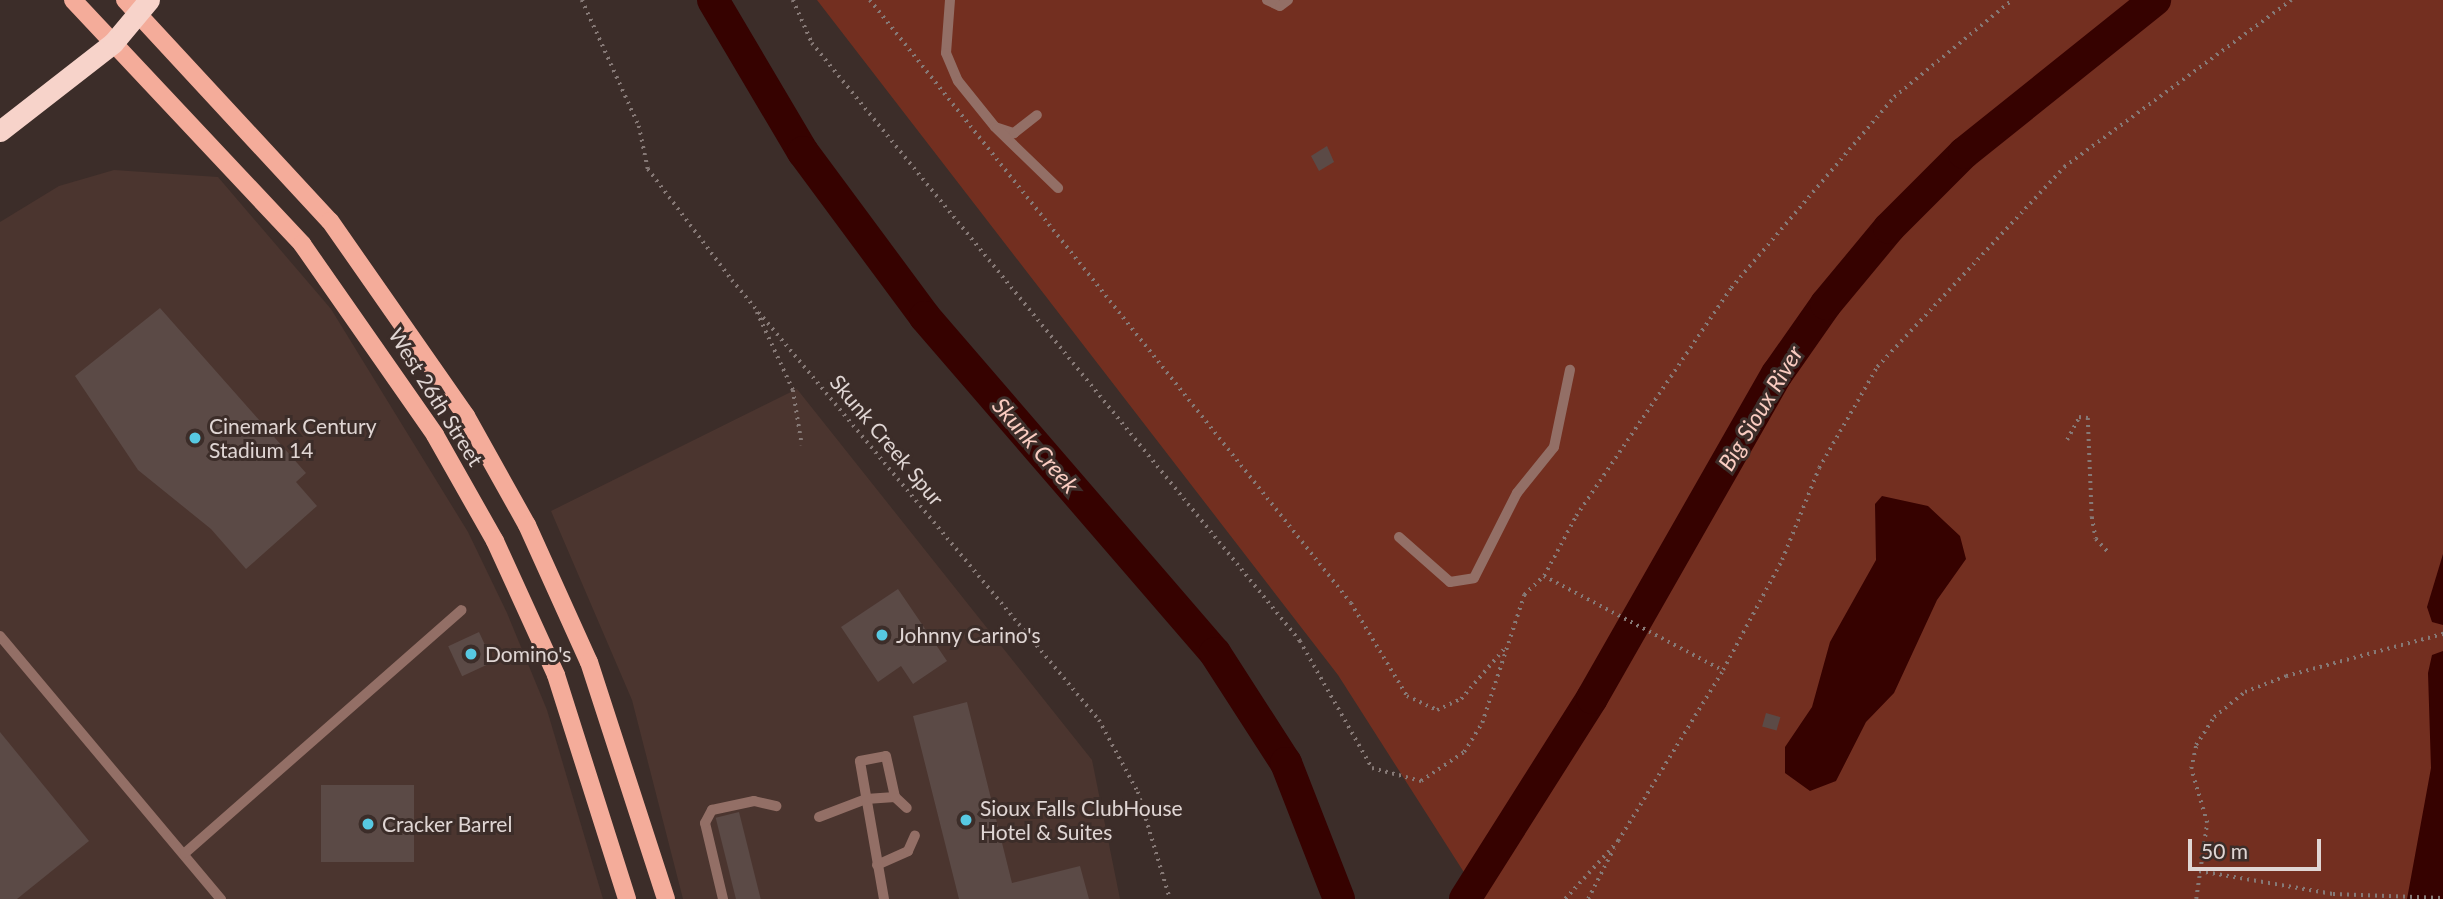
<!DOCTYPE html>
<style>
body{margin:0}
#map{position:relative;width:2443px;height:899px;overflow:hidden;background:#3c2d29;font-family:Lato,sans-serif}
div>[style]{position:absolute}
.built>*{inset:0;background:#4b352f}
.green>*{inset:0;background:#732f20}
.water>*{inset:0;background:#360200}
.river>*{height:32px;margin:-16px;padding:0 16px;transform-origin:16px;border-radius:16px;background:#360200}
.building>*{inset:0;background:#5b4a46;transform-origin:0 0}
.path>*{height:3.5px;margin-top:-1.75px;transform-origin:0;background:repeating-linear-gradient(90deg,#867976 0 2px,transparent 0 7px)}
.lane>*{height:10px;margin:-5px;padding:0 5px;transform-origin:5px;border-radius:5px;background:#936f66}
.primary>*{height:18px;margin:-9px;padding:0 9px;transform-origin:9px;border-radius:9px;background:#f4ac9a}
.highway>*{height:21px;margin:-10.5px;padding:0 10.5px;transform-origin:10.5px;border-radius:10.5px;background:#f7d3ca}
.dots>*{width:19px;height:19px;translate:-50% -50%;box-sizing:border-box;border:4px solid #3c2d29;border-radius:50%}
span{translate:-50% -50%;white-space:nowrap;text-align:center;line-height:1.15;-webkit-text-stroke:6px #3c2d29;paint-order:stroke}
.street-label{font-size:21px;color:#e0d6d4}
.poi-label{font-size:21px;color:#e0d6d4}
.left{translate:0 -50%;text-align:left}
.water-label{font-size:23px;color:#faccc1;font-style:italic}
.scale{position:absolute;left:2188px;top:839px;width:133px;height:32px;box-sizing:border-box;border:4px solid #e0d6d4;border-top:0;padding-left:9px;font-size:21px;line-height:24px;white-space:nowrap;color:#e0d6d4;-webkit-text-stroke:5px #3c2d29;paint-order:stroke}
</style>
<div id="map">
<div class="built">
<i style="clip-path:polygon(114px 170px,218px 177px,331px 309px,468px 532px,507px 613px,547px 710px,603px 899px,0 899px,0 222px,59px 186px)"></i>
<i style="clip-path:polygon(797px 389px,1092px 760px,1120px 899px,683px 899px,632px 700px,551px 511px)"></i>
</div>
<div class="green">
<i style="clip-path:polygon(817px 0,2443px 0,2443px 899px,1481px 899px,1338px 675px)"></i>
</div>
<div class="water">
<i style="clip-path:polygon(1882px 496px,1928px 506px,1960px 536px,1966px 559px,1937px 600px,1894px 693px,1866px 722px,1836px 781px,1810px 791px,1785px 773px,1785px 747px,1812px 707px,1830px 642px,1876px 560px,1875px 504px)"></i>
<i style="clip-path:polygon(2443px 554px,2443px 625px,2432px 622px,2427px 607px)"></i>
<i style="clip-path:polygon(2443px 651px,2443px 899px,2407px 899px,2431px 768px,2428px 673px,2432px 655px)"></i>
</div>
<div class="river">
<i style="left:713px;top:0;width:177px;rotate:59.4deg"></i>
<i style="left:803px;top:152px;width:205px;rotate:53.5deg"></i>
<i style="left:925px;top:317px;width:444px;rotate:49.2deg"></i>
<i style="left:1215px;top:653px;width:131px;rotate:57.2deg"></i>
<i style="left:1286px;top:763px;width:146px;rotate:68.7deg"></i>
<i style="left:1465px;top:899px;width:238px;rotate:-57.7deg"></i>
<i style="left:1592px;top:698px;width:373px;rotate:-60.3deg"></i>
<i style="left:1777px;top:374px;width:85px;rotate:-55deg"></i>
<i style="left:1826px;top:304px;width:99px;rotate:-50.3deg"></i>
<i style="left:1889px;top:228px;width:106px;rotate:-45deg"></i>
<i style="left:1964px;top:153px;width:245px;rotate:-38.7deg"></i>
</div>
<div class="building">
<i style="clip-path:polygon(1327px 146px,1334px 162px,1319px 171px,1311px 156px)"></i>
<i style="clip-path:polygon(160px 308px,306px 473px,296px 482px,317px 506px,246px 569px,211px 529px,138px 470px,75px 376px)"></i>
<i style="clip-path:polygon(898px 589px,947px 661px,913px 684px,901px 666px,878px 682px,841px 627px)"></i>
<i style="left:479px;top:632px;width:33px;height:34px;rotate:65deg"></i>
<i style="clip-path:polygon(967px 702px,1012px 883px,1080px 866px,1089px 899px,959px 899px,913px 716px)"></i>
<i style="left:1766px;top:713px;width:15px;height:14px;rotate:16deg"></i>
<i style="clip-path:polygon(0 732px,89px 841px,17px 899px,0 899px)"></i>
<i style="left:414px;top:785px;width:77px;height:93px;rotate:90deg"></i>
<i style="left:739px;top:812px;width:90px;height:24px;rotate:76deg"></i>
</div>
<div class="path">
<i style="left:582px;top:0;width:138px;rotate:65.7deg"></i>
<i style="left:639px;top:126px;width:44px;rotate:78.2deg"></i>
<i style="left:648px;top:169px;width:139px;rotate:52.9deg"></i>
<i style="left:732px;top:280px;width:573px;rotate:50.17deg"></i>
<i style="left:1099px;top:720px;width:82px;rotate:61.6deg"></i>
<i style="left:1138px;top:792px;width:112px;rotate:73.3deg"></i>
<i style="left:793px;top:0;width:47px;rotate:66.2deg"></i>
<i style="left:812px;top:43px;width:772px;rotate:50.78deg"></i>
<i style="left:1300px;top:641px;width:146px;rotate:60.4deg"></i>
<i style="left:1372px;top:768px;width:51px;rotate:14.9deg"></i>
<i style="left:1421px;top:781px;width:52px;rotate:-34deg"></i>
<i style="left:1464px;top:752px;width:34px;rotate:-58deg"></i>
<i style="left:1482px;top:723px;width:135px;rotate:-71.8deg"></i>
<i style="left:1524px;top:595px;width:28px;rotate:-44deg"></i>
<i style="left:1544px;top:576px;width:68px;rotate:-61.9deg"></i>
<i style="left:1576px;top:516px;width:276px;rotate:-55.8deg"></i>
<i style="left:1731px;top:288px;width:251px;rotate:-49.5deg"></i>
<i style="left:1894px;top:97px;width:153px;rotate:-39.4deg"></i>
<i style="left:870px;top:0;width:771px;rotate:51.42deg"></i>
<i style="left:1351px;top:603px;width:109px;rotate:58.9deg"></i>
<i style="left:1407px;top:696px;width:33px;rotate:25deg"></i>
<i style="left:1437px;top:710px;width:26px;rotate:-25deg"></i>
<i style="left:1461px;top:699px;width:66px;rotate:-49.3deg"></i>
<i style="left:757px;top:312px;width:86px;rotate:65.2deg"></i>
<i style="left:793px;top:390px;width:56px;rotate:80.7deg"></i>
<i style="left:2067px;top:440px;width:26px;rotate:-62deg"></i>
<i style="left:2079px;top:417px;width:9px;rotate:6deg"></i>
<i style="left:2088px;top:418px;width:99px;rotate:87.7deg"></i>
<i style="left:2092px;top:517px;width:22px;rotate:80deg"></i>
<i style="left:2096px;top:539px;width:18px;rotate:47deg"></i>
<i style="left:1544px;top:576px;width:201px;rotate:27.8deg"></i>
<i style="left:2199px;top:871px;width:136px;rotate:9.7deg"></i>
<i style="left:2333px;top:894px;width:110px;rotate:2.1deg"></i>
<i style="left:1565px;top:899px;width:79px;rotate:-47.6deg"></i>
<i style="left:1618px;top:841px;width:201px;rotate:-58.4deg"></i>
<i style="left:1723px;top:670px;width:125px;rotate:-61.8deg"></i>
<i style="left:1782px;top:560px;width:99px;rotate:-68.1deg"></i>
<i style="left:1819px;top:468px;width:116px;rotate:-60.1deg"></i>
<i style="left:1877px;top:367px;width:274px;rotate:-46.9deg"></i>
<i style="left:2064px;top:167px;width:282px;rotate:-36.3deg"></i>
<i style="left:1588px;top:899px;width:57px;rotate:-63deg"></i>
<i style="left:2196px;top:899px;width:77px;rotate:-81.8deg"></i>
<i style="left:2207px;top:823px;width:56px;rotate:-106.5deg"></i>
<i style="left:2191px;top:769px;width:25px;rotate:-78deg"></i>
<i style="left:2196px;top:745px;width:33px;rotate:-57deg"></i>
<i style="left:2214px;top:717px;width:40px;rotate:-39deg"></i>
<i style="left:2245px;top:692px;width:44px;rotate:-21.3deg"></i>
<i style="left:2286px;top:676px;width:163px;rotate:-15deg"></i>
</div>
<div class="lane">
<i style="left:950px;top:0;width:53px;rotate:94.3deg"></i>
<i style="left:946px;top:53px;width:30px;rotate:67deg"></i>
<i style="left:958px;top:81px;width:59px;rotate:51.2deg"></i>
<i style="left:995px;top:127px;width:20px;rotate:18deg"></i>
<i style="left:1014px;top:133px;width:29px;rotate:-38deg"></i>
<i style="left:1267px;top:0;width:14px;rotate:25deg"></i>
<i style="left:1280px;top:6px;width:10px;rotate:-37deg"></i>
<i style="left:997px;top:129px;width:85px;rotate:44deg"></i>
<i style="left:1399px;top:537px;width:68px;rotate:41.4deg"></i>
<i style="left:1450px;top:582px;width:24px;rotate:-9deg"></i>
<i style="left:1474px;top:578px;width:95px;rotate:-63.2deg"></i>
<i style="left:1517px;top:493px;width:59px;rotate:-51.2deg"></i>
<i style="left:1554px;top:447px;width:79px;rotate:-78.3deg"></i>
<i style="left:0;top:636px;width:344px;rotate:50deg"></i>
<i style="left:819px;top:817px;width:50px;rotate:-21deg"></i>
<i style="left:866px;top:799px;width:29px;rotate:-4deg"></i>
<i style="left:895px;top:797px;width:16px;rotate:43deg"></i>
<i style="left:185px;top:853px;width:368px;rotate:-41.3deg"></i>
<i style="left:877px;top:865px;width:34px;rotate:-24deg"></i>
<i style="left:908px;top:851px;width:17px;rotate:-66deg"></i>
<i style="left:723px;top:899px;width:78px;rotate:-103.3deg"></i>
<i style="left:705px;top:823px;width:15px;rotate:-62deg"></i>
<i style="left:712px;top:810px;width:43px;rotate:-12.1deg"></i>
<i style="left:754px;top:801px;width:23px;rotate:13deg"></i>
<i style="left:884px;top:899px;width:140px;rotate:-99.9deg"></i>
<i style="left:860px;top:761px;width:26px;rotate:-11deg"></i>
<i style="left:886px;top:756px;width:42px;rotate:77.6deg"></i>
</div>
<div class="primary">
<i style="left:73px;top:0;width:335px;rotate:46.8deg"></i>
<i style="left:302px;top:244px;width:233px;rotate:55.1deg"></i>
<i style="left:435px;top:435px;width:122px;rotate:60.5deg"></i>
<i style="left:495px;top:541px;width:147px;rotate:65.5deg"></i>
<i style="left:556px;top:675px;width:235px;rotate:72.4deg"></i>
<i style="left:125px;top:0;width:301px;rotate:47.2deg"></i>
<i style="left:330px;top:221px;width:238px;rotate:55.1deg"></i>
<i style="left:466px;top:416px;width:125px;rotate:60.8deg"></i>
<i style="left:527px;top:525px;width:150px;rotate:65.7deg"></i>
<i style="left:589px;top:662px;width:249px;rotate:72deg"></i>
</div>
<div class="highway">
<i style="left:0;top:131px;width:143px;rotate:-37.9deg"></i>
<i style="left:113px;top:43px;width:56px;rotate:-50.1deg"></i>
</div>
<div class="dots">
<i style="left:195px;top:438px;background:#57c9e2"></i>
<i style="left:882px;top:635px;background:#57c9e2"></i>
<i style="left:471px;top:654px;background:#57c9e2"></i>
<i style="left:966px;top:820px;background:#57c9e2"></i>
<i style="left:368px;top:824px;background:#57c9e2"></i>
</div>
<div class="street-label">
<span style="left:436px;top:397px;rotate:58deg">West 26th Street</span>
<span style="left:887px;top:440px;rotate:50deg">Skunk Creek Spur</span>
</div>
<div class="poi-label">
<span class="left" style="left:209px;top:438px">Cinemark Century<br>Stadium 14</span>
<span class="left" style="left:896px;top:635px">Johnny Carino's</span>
<span class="left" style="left:485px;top:654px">Domino's</span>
<span class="left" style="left:980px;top:820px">Sioux Falls ClubHouse<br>Hotel &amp; Suites</span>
<span class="left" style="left:382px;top:824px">Cracker Barrel</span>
</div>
<div class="water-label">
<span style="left:1760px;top:408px;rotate:-59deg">Big Sioux River</span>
<span style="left:1036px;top:445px;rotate:49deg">Skunk Creek</span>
</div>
<div class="scale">50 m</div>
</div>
